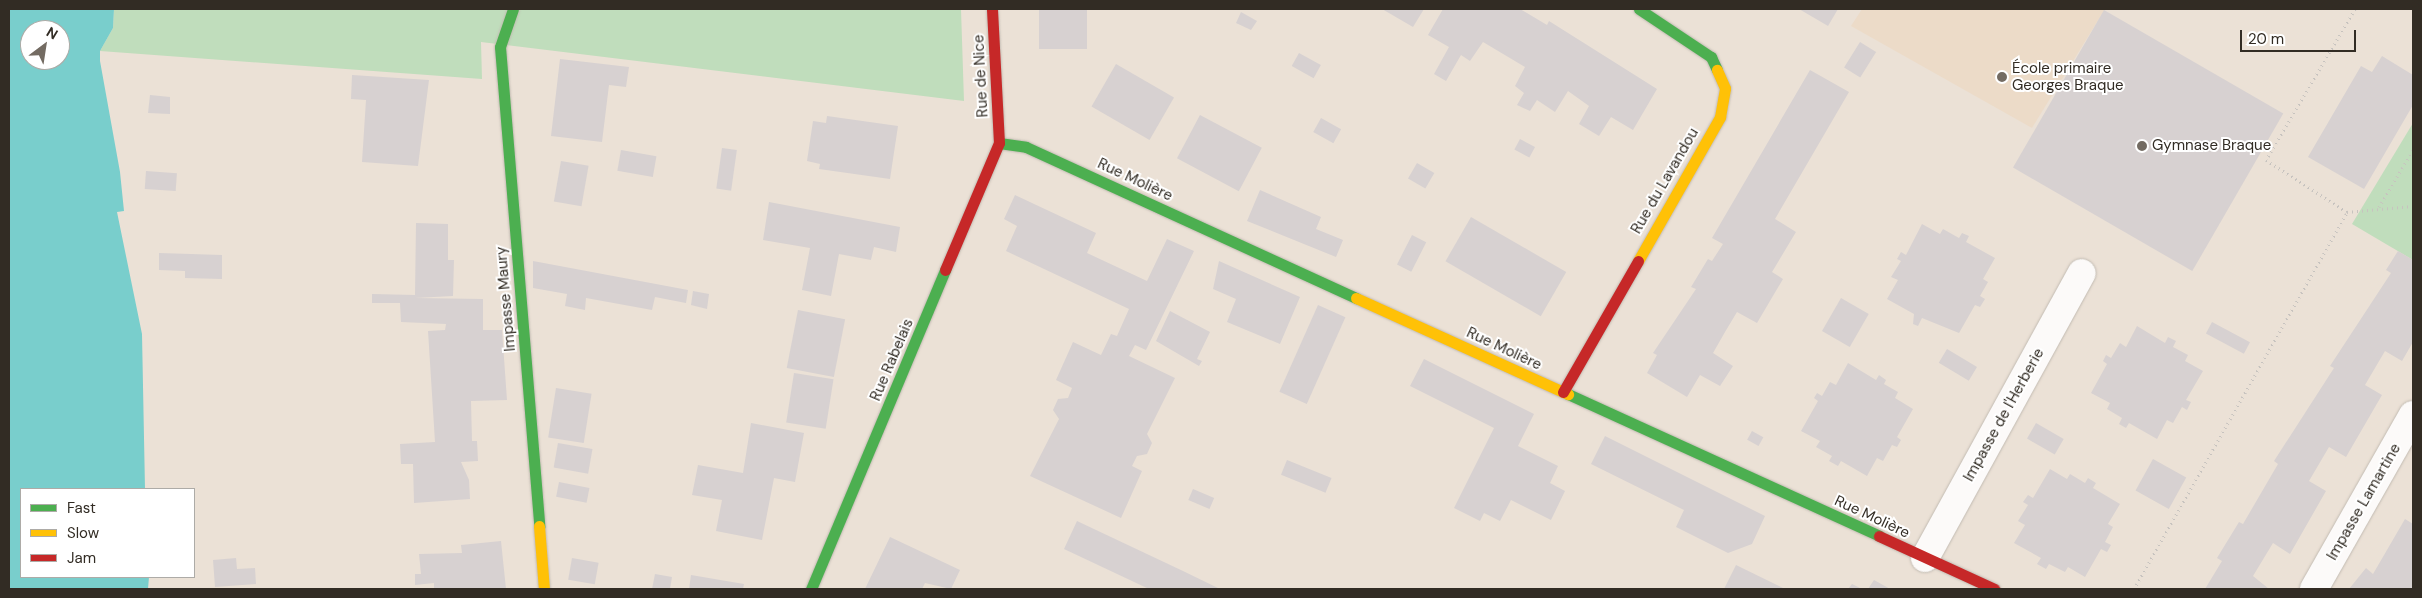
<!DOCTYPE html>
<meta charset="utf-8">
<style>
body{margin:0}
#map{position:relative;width:2422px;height:598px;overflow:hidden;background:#ebe1d6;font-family:"DM Sans",sans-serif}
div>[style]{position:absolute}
.built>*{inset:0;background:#ecdbc8}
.green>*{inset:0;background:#c0ddbc}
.water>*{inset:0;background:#79cecc}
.building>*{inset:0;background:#d7d1d1;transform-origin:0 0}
.path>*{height:3px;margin-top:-1.5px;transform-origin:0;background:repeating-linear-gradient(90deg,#c7c3bf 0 1px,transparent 0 5px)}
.roads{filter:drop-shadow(0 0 1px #c2bbb2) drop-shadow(0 0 1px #c2bbb2)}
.street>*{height:28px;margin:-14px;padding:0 14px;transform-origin:14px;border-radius:14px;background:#fcfaf9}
.fast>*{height:11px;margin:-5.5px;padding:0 5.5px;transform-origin:5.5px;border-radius:5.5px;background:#4caf50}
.slow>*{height:11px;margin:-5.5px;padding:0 5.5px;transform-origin:5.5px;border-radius:5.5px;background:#ffc107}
.jam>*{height:11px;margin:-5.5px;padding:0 5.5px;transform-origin:5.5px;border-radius:5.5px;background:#c62828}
.dots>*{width:14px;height:14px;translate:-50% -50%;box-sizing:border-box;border:2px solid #fff;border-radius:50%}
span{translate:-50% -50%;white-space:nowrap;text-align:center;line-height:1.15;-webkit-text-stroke:4px #fff;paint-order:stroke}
.poi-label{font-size:15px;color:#322c24}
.left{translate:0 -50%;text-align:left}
.street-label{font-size:15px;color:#322c24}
.frame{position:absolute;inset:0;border:10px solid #322c24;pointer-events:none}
.legend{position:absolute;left:20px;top:488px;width:175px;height:90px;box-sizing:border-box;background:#fff;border:1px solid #adaba7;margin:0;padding:6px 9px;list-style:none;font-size:15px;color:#322c24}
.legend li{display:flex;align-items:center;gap:10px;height:25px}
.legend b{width:25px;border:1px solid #adaba7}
.north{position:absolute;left:20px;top:20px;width:50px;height:50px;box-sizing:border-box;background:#fff;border:1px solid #adaba7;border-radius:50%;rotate:31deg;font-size:14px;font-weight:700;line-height:20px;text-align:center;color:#322c24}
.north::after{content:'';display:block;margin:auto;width:18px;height:22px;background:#736b62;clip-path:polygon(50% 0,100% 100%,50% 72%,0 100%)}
.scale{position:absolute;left:2240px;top:30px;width:116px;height:22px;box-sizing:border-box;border:2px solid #322c24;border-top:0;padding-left:6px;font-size:15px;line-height:18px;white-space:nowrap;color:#322c24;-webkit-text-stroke:4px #fff;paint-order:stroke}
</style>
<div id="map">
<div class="built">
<i style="clip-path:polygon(1862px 9px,2105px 9px,2032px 128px,1851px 26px)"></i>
</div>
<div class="green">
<i style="clip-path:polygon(114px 9px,961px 9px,964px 101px,481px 42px,482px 79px,100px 51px,113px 28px)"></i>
<i style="clip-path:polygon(2413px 123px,2413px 260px,2352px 224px)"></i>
</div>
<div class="water">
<i style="clip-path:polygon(evenodd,9px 9px,114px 9px,113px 28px,100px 51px,100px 61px,120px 172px,124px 211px,117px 212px,142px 334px,145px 489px,21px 489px,21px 577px,149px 577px,148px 589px,9px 589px,9px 9px,30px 30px,60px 30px,60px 60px,30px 60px,30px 30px)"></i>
</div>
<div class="building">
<i style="left:1039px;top:9px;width:48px;height:40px"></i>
<i style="clip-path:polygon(1382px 9px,1424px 9px,1413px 27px)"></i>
<i style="clip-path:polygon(1443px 9px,1520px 9px,1547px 25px,1549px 21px,1657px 89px,1633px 130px,1611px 117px,1599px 136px,1579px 124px,1589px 106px,1568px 91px,1555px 112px,1537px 100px,1530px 111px,1517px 105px,1524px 93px,1515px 86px,1525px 67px,1483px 42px,1470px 61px,1461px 55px,1446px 81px,1434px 74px,1449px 47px,1428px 35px)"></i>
<i style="clip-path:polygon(1799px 9px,1838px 9px,1828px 26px)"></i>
<i style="left:2104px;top:10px;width:207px;height:182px;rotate:30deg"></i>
<i style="clip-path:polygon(1241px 12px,1257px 21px,1251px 30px,1236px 23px)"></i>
<i style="left:1860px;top:42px;width:19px;height:30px;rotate:32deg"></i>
<i style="left:1299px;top:53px;width:25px;height:15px;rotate:29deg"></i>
<i style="clip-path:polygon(2382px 56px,2413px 75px,2413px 105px,2364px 189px,2308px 157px,2361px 66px,2372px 72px)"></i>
<i style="clip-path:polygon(560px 59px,629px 67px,626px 87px,609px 85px,602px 142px,551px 136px)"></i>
<i style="left:1116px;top:64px;width:67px;height:49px;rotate:30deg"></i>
<i style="clip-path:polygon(1810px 70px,1849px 92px,1775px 219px,1796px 232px,1772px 272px,1783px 279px,1757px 323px,1737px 312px,1725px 332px,1713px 353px,1733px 366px,1720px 386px,1700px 375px,1687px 397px,1647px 373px,1657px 355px,1653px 353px,1696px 289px,1691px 287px,1708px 259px,1712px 261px,1723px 244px,1712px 238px)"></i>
<i style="clip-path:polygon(352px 75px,429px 80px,418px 166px,362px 162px,366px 100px,351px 99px)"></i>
<i style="clip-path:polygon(150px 95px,170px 97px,170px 114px,148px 113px)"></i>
<i style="left:1200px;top:115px;width:70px;height:49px;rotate:28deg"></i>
<i style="clip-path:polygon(827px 116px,898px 126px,890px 179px,819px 169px,820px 164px,807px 161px,813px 121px,826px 123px)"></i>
<i style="left:1321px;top:118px;width:23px;height:16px;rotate:29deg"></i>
<i style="left:1520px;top:139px;width:17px;height:12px;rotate:28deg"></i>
<i style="left:722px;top:148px;width:15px;height:41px;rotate:8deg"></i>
<i style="left:621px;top:150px;width:36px;height:21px;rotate:10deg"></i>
<i style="left:561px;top:161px;width:28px;height:41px;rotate:10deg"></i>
<i style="left:1417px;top:163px;width:20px;height:18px;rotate:30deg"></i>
<i style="left:146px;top:171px;width:31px;height:18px;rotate:4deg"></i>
<i style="clip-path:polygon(1260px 190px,1321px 217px,1316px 229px,1343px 240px,1336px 257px,1247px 221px)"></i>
<i style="clip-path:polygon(1015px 195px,1096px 233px,1087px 253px,1147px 281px,1167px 239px,1194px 251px,1146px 350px,1135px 345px,1129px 356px,1175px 378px,1147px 434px,1152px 443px,1147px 454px,1137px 456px,1132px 466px,1142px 471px,1121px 518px,1030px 476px,1059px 419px,1053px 410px,1058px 399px,1068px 398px,1072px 388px,1056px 380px,1073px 342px,1101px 355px,1111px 334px,1117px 336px,1129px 309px,1006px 251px,1017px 226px,1004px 219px)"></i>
<i style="clip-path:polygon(769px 202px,900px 227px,896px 252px,874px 247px,871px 260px,839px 254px,831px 296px,802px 290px,810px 248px,763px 240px)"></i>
<i style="left:1471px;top:217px;width:110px;height:51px;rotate:30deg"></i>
<i style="clip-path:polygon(416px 223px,448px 224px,448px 260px,454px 260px,453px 296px,415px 298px,483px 299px,483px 330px,502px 330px,507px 400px,471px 401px,472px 441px,477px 441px,478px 461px,461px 462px,469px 480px,470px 499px,414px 503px,413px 464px,401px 464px,400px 444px,435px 442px,428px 331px,445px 330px,446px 324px,401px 322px,400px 303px,372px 303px,372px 294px,415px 295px)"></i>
<i style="clip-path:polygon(1922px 224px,1940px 234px,1943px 229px,1959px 238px,1962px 233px,1969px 236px,1966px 242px,1995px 258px,1983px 279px,1988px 282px,1980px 296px,1985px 299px,1980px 307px,1975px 305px,1959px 333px,1922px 318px,1918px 326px,1913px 324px,1914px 314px,1887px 299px,1898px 280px,1891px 277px,1901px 261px,1897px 259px,1901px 252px,1906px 255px)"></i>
<i style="left:1412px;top:235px;width:16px;height:33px;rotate:27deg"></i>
<i style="clip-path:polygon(2398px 251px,2413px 260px,2413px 342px,2402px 361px,2385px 351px,2365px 385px,2382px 395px,2346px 457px,2329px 447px,2309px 481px,2326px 491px,2290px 554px,2273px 543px,2253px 576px,2269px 589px,2205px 589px,2222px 561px,2217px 558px,2239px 522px,2243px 524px,2278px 464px,2274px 461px,2334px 368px,2330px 366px,2391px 273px,2386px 270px)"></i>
<i style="clip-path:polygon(159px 253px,222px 255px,222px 279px,185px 278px,185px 271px,159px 270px)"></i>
<i style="clip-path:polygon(533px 261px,688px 290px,686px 303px,655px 297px,652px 310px,586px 298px,585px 310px,565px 306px,567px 294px,533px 288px)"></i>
<i style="clip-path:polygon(1219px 261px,1300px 297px,1280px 344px,1227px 322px,1236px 299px,1213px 289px)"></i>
<i style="clip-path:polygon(693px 291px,709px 294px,707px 309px,691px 305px)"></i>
<i style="left:1841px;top:298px;width:32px;height:38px;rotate:30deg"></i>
<i style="left:1318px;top:305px;width:30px;height:95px;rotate:24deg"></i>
<i style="left:798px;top:310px;width:48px;height:59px;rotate:11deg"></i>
<i style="clip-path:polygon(1170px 311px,1210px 332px,1197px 359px,1202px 361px,1199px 366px,1156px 341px)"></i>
<i style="left:2212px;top:322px;width:43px;height:13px;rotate:28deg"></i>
<i style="clip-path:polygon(2137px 326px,2165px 343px,2168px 337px,2176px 341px,2173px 347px,2188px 355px,2185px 361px,2203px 371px,2186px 400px,2191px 402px,2187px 410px,2182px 407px,2173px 423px,2167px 420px,2157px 439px,2129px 423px,2126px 428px,2119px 424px,2122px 418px,2107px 409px,2110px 403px,2091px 393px,2107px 364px,2103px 361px,2106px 355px,2111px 358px,2120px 343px,2126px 347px)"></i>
<i style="left:1947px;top:349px;width:35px;height:16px;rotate:31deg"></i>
<i style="clip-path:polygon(1424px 359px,1534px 414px,1518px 446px,1558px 466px,1550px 483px,1565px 491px,1551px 520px,1511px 500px,1500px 521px,1484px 513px,1480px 521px,1454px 508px,1494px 428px,1410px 386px)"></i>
<i style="clip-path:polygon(1848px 363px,1876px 380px,1879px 375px,1886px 380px,1884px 384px,1898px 392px,1895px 398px,1913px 409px,1897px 437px,1901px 440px,1897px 447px,1892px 445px,1883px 461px,1877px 458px,1867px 476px,1841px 461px,1838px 466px,1829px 461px,1832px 456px,1816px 447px,1820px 441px,1801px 431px,1818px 401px,1814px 398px,1817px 393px,1822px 396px,1830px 382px,1836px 385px)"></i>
<i style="left:794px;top:373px;width:40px;height:50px;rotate:9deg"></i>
<i style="left:556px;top:388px;width:36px;height:50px;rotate:9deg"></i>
<i style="clip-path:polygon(751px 423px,804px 433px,795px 482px,774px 478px,762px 540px,716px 531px,722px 500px,692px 495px,698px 465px,743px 473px)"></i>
<i style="left:2036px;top:423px;width:32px;height:18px;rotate:30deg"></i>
<i style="left:1752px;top:431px;width:13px;height:10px;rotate:29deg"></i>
<i style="clip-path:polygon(1605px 436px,1765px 516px,1752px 544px,1728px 553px,1676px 527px,1684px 510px,1591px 464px)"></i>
<i style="left:558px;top:443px;width:35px;height:25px;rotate:10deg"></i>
<i style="left:2153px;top:459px;width:38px;height:36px;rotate:29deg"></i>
<i style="left:1287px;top:460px;width:48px;height:16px;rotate:22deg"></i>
<i style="clip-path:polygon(2050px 469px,2067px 479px,2070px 474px,2085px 483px,2088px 478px,2096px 483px,2093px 488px,2120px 504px,2108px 524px,2113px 527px,2105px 542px,2111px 545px,2107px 552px,2101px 549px,2085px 577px,2068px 567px,2065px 572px,2049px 564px,2046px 569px,2037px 564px,2041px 558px,2014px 543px,2025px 525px,2018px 521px,2028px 505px,2023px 502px,2028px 495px,2033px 498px)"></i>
<i style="left:559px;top:482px;width:31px;height:15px;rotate:11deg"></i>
<i style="left:1193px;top:489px;width:23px;height:12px;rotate:23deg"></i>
<i style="clip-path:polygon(2405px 519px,2413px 524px,2413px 589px,2349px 589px,2366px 568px,2373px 574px)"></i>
<i style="clip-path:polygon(1077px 521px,1183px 571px,1220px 589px,1149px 589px,1064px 549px)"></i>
<i style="clip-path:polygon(890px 537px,960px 570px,951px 589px,925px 583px,922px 589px,865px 589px)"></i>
<i style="clip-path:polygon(501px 541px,506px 589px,434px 589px,434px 583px,415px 585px,415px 574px,421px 574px,419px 554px,462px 553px,461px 545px)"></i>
<i style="clip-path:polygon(236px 558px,237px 569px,255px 568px,256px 584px,215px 587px,213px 560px)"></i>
<i style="left:572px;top:558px;width:27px;height:22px;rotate:10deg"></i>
<i style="clip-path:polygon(1736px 565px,1785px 589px,1724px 589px)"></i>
<i style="clip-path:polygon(655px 574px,672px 577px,670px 589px,652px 589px)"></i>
<i style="clip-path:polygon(691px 575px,744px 584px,743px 589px,689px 589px)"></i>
<i style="clip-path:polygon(1874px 580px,1883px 585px,1890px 589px,1868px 589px)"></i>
<i style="clip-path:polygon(1852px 584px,1862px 589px,1848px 589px)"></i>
</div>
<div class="path">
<i style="left:2355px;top:9px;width:175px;rotate:120.5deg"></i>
<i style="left:2266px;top:160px;width:96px;rotate:32.7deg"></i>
<i style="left:2347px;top:212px;width:66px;rotate:-5.2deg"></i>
<i style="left:2379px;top:207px;width:66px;rotate:-59.2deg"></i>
<i style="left:2134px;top:589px;width:433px;rotate:-60.5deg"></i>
</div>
<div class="roads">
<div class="street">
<i style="left:1925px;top:558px;width:325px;rotate:-61.2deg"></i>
<i style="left:2314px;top:589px;width:200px;rotate:-60.4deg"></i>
</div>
<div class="fast">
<i style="left:513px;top:9px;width:40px;rotate:108.9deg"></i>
<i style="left:500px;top:47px;width:481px;rotate:85.3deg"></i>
<i style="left:1639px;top:9px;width:87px;rotate:33.7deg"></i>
<i style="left:1711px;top:57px;width:14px;rotate:65deg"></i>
<i style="left:999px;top:143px;width:27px;rotate:8deg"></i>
<i style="left:1026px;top:147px;width:363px;rotate:24.6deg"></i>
<i style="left:1568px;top:394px;width:342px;rotate:24.5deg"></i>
<i style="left:811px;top:589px;width:346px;rotate:-67.2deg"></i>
</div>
<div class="slow">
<i style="left:1638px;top:261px;width:166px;rotate:-60.3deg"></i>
<i style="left:1720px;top:117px;width:29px;rotate:-80deg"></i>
<i style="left:1725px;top:88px;width:20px;rotate:-114deg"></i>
<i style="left:1356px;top:298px;width:233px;rotate:24.4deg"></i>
<i style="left:539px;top:526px;width:63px;rotate:85.5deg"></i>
</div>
<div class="jam">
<i style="left:945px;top:270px;width:138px;rotate:-67deg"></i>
<i style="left:999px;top:143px;width:134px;rotate:-93deg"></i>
<i style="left:1563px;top:392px;width:151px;rotate:-60.2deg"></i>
<i style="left:1879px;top:536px;width:127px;rotate:24.7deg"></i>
</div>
</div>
<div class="dots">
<i style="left:2002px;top:77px;background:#736b62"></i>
<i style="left:2142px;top:146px;background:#736b62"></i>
</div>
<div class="poi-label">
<span class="left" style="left:2012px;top:77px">École primaire<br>Georges Braque</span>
<span class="left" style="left:2152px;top:146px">Gymnase Braque</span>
</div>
<div class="street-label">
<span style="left:981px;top:76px;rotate:-93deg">Rue de Nice</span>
<span style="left:1135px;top:180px;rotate:25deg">Rue Molière</span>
<span style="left:1665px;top:181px;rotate:-60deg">Rue du Lavandou</span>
<span style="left:506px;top:299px;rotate:-95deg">Impasse Maury</span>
<span style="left:1504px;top:349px;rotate:25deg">Rue Molière</span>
<span style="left:892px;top:360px;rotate:-67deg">Rue Rabelais</span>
<span style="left:2004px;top:415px;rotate:-61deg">Impasse de l'Herberie</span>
<span style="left:2364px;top:502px;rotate:-60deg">Impasse Lamartine</span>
<span style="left:1872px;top:517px;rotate:25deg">Rue Molière</span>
</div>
<div class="frame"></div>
<ul class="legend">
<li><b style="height:6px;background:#4caf50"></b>Fast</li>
<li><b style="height:6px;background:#ffc107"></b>Slow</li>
<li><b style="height:6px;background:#c62828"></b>Jam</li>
</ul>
<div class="north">N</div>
<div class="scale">20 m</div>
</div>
